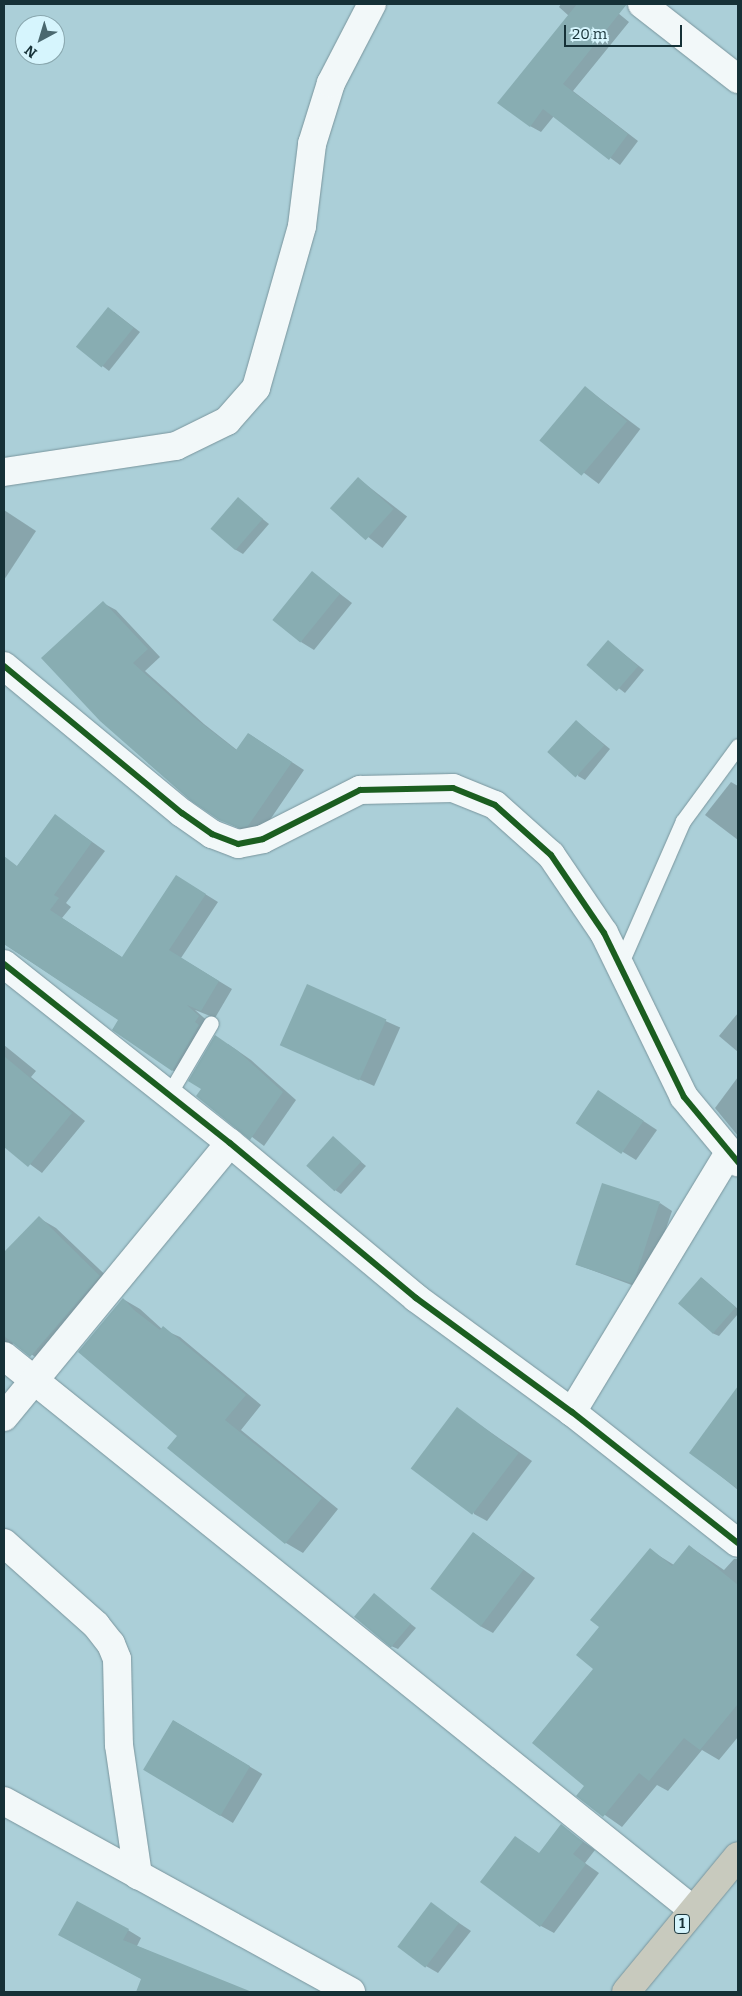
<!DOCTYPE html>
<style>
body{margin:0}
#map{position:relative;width:742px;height:1996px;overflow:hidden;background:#abcfd8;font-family:Bitter,serif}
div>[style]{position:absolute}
.shadow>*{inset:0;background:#0003;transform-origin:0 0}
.building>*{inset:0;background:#88adb2;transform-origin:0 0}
.roads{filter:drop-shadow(0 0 1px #79959d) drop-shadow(0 0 1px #79959d)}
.lane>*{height:15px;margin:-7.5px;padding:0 7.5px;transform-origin:7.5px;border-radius:7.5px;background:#f2f8f9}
.street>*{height:28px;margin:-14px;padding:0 14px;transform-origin:14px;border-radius:14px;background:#f2f8f9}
.highway>*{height:28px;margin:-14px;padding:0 14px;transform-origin:14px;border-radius:14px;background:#c8cabe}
.cycleway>*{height:6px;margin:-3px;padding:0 3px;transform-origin:3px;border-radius:3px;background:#1b5e20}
span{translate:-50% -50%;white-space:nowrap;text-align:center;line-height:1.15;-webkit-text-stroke:4.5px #d6f5fd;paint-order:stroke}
.shield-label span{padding:1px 4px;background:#d6f5fd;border:1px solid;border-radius:4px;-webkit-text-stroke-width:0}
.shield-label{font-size:14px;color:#163137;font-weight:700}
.frame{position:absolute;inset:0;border:5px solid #163137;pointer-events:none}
.north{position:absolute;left:15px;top:15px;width:50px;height:50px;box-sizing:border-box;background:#d6f5fd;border:1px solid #89a7ae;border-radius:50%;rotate:219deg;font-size:14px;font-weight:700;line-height:20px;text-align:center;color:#163137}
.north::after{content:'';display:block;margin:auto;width:18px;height:22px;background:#4a686f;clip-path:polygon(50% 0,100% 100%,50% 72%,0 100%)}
.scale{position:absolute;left:564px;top:25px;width:118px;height:22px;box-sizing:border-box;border:2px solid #163137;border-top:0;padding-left:6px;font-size:15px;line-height:18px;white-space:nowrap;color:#163137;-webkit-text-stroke:4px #d6f5fd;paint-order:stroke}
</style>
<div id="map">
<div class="shadow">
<i style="clip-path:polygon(561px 4px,607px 4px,629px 22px,573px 91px,638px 141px,620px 165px,554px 116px,541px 132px,530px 126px,569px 16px,559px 7px)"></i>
<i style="clip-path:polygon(114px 312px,140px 332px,109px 371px,78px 347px)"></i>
<i style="left:586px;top:388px;width:68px;height:69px;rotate:37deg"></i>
<i style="left:359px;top:479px;width:61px;height:40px;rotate:38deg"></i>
<i style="clip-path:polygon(238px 499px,269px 524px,243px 554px,236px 550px)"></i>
<i style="clip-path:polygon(4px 510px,36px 531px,4px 580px)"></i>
<i style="clip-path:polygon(313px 573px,352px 603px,314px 650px,301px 642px)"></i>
<i style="clip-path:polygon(103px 603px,116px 610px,160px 657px,145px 671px,204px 724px,237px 750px,249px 734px,304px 770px,261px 833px,253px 835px,220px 819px,148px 763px)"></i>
<i style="clip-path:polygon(614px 646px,644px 670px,625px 693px,589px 665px)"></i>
<i style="clip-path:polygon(582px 726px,610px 749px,585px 780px,578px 776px)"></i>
<i style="clip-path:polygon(731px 782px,738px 786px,738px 840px,705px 815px)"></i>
<i style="clip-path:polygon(56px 816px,105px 851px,66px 903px,71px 907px,62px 918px,123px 958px,189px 884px,218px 902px,181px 958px,232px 989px,215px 1018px,195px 1010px,211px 1024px,185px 1078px,172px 1070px,119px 1020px,4px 944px,4px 883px)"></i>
<i style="left:307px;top:986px;width:102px;height:64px;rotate:24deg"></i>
<i style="clip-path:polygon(738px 1013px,738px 1052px,719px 1036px)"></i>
<i style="clip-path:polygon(228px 1044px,251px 1060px,296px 1100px,264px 1146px,198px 1096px)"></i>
<i style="clip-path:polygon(4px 1045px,36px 1071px,31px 1077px,85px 1121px,42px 1173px,4px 1145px)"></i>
<i style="clip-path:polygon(738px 1077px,738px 1136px,715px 1108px)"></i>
<i style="clip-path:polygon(598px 1091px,657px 1130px,636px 1160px,623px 1152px)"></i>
<i style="clip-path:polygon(333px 1138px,366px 1166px,341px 1194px,335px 1190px)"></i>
<i style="clip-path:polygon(660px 1203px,672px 1211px,645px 1290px,578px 1265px)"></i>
<i style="clip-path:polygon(39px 1218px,56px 1228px,117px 1286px,48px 1366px,14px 1342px,4px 1355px,4px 1254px)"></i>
<i style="clip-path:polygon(702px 1278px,738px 1309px,738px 1314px,719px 1336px,712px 1333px)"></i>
<i style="clip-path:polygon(123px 1299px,140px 1309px,162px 1329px,180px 1337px,261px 1405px,241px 1430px,338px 1509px,303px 1553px,286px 1543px,169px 1448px,179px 1436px)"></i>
<i style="clip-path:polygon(733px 1395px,738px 1398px,738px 1490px,691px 1452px)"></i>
<i style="clip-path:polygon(457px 1409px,532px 1461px,487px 1521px,474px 1514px)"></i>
<i style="clip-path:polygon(474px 1533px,535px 1578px,493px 1633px,480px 1626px)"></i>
<i style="clip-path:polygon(689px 1546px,724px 1570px,734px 1559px,738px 1559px,738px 1737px,719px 1760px,702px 1750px,668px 1791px,657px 1785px,622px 1827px,578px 1796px,586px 1786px,601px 1627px,650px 1550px,674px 1565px)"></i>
<i style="clip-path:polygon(374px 1595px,416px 1628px,398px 1649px,391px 1646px)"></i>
<i style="left:174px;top:1721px;width:103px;height:57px;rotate:31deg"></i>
<i style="clip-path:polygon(561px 1826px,595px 1850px,585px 1863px,599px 1873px,554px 1933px,541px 1926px,515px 1837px,540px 1854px)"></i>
<i style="clip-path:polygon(431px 1904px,471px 1931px,438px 1973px,426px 1966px)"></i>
<i style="clip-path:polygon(128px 1930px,141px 1938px,137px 1946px,224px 1983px,221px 1992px,137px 1992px,142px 1979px,73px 1942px)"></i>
</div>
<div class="building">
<i style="clip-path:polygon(577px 4px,627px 4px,563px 84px,628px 134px,609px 160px,543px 109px,530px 127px,497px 103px)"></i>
<i style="left:108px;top:307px;width:33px;height:51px;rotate:39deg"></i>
<i style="left:585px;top:386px;width:55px;height:71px;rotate:40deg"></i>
<i style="left:358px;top:477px;width:48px;height:42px;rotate:42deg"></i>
<i style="left:238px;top:497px;width:33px;height:42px;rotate:41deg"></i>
<i style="left:312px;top:571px;width:36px;height:63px;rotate:39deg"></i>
<i style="clip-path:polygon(103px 601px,148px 649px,133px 663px,191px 715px,236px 750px,248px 733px,292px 762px,248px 826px,239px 828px,219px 820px,191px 801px,100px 721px,41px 658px)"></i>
<i style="left:608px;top:640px;width:40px;height:33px;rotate:41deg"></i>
<i style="left:576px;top:720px;width:38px;height:43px;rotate:42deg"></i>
<i style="clip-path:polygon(55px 814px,92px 842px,54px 895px,59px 898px,50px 910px,122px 957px,176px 875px,206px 894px,169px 950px,219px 981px,201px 1011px,187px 1005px,199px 1016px,195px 1022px,199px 1025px,172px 1071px,112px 1030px,118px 1020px,4px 944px,4px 856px,17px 866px)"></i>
<i style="left:307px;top:984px;width:87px;height:67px;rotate:24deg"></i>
<i style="clip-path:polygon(215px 1035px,238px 1051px,283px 1092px,250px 1140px,196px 1096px,201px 1089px,188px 1081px)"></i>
<i style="clip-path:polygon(4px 1056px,72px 1113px,28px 1167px,4px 1147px)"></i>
<i style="left:598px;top:1090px;width:55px;height:40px;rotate:34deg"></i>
<i style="left:333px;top:1136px;width:38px;height:40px;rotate:42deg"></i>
<i style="left:602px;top:1183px;width:61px;height:86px;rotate:18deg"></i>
<i style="clip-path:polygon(39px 1216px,100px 1276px,30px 1357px,4px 1336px,4px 1252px)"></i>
<i style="left:701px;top:1277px;width:46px;height:35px;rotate:41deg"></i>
<i style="clip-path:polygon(123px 1298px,134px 1310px,160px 1330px,163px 1326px,246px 1395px,225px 1420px,322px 1498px,285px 1544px,167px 1448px,177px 1436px,78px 1352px)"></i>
<i style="clip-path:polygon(738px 1386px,738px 1489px,689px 1453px)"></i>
<i style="left:457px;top:1407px;width:77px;height:77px;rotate:37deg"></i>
<i style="left:473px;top:1532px;width:63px;height:71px;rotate:37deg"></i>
<i style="clip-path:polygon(689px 1545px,738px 1585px,738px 1704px,700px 1750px,684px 1738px,649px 1781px,639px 1773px,603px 1817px,576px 1796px,584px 1786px,532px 1743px,593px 1669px,576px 1655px,599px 1627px,590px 1620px,650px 1548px,672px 1566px)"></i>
<i style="left:374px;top:1593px;width:48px;height:31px;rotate:40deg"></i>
<i style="left:173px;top:1720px;width:90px;height:58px;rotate:31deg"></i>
<i style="clip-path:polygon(561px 1824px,583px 1842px,573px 1854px,586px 1864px,540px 1927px,480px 1882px,515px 1836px,539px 1853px)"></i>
<i style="clip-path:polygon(77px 1901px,129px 1929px,123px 1940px,252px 1992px,136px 1992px,141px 1979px,58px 1935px)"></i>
<i style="left:431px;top:1902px;width:35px;height:56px;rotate:37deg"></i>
</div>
<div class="roads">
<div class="lane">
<i style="left:620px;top:965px;width:157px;rotate:-66.4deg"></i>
<i style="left:683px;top:821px;width:93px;rotate:-53.7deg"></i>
<i style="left:169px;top:1094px;width:82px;rotate:-59.4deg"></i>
</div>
<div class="street">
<i style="left:642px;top:4px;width:122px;rotate:38deg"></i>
<i style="left:4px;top:472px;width:174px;rotate:-8.6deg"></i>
<i style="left:176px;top:446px;width:57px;rotate:-26.1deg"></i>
<i style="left:227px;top:421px;width:44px;rotate:-48.7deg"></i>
<i style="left:256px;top:388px;width:168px;rotate:-74.1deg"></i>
<i style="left:302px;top:226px;width:83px;rotate:-83deg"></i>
<i style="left:312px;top:144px;width:64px;rotate:-72.7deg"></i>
<i style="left:331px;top:83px;width:89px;rotate:-62.6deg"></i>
<i style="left:4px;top:666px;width:231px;rotate:39.6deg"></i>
<i style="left:182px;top:813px;width:37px;rotate:35deg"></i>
<i style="left:212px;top:834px;width:28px;rotate:21deg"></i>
<i style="left:238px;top:844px;width:25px;rotate:-11deg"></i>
<i style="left:263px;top:839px;width:109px;rotate:-26.8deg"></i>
<i style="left:360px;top:790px;width:93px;rotate:-1.2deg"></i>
<i style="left:453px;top:788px;width:45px;rotate:22deg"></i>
<i style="left:495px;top:805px;width:75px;rotate:41.8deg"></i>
<i style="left:551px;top:855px;width:94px;rotate:55.8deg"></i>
<i style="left:604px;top:933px;width:182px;rotate:64deg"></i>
<i style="left:684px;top:1097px;width:85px;rotate:50.3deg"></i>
<i style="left:4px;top:964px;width:288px;rotate:38.4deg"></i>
<i style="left:230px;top:1143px;width:242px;rotate:39.8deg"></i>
<i style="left:416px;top:1298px;width:193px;rotate:36.2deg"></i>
<i style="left:572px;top:1412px;width:211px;rotate:38.3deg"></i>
<i style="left:4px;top:1356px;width:884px;rotate:38.8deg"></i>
<i style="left:572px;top:1412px;width:303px;rotate:-58.8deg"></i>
<i style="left:4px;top:1417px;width:355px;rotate:-50.5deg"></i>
<i style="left:4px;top:1543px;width:123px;rotate:41.7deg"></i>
<i style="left:96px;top:1625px;width:24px;rotate:52deg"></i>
<i style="left:111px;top:1644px;width:16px;rotate:68deg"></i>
<i style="left:117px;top:1659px;width:86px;rotate:88.7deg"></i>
<i style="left:119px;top:1745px;width:132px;rotate:81.7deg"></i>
<i style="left:4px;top:1801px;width:396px;rotate:28.8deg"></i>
</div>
<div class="highway">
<i style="left:626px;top:1992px;width:176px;rotate:-50.5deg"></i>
</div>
</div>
<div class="cycleway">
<i style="left:4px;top:666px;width:231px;rotate:39.6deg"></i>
<i style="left:182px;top:813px;width:37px;rotate:35deg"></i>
<i style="left:212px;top:834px;width:28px;rotate:21deg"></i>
<i style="left:238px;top:844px;width:25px;rotate:-11deg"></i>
<i style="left:263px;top:839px;width:109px;rotate:-26.8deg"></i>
<i style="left:360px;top:790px;width:93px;rotate:-1.2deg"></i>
<i style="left:453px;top:788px;width:45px;rotate:22deg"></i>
<i style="left:495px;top:805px;width:75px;rotate:41.8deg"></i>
<i style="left:551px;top:855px;width:94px;rotate:55.8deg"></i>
<i style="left:604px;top:933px;width:182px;rotate:64deg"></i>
<i style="left:684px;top:1097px;width:85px;rotate:50.3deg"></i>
<i style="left:4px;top:964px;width:288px;rotate:38.4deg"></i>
<i style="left:230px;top:1143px;width:242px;rotate:39.8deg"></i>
<i style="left:416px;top:1298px;width:193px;rotate:36.2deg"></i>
<i style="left:572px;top:1412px;width:211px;rotate:38.3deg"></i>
</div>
<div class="shield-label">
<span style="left:682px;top:1924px">1</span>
</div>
<div class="frame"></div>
<div class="north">N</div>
<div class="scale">20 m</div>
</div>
